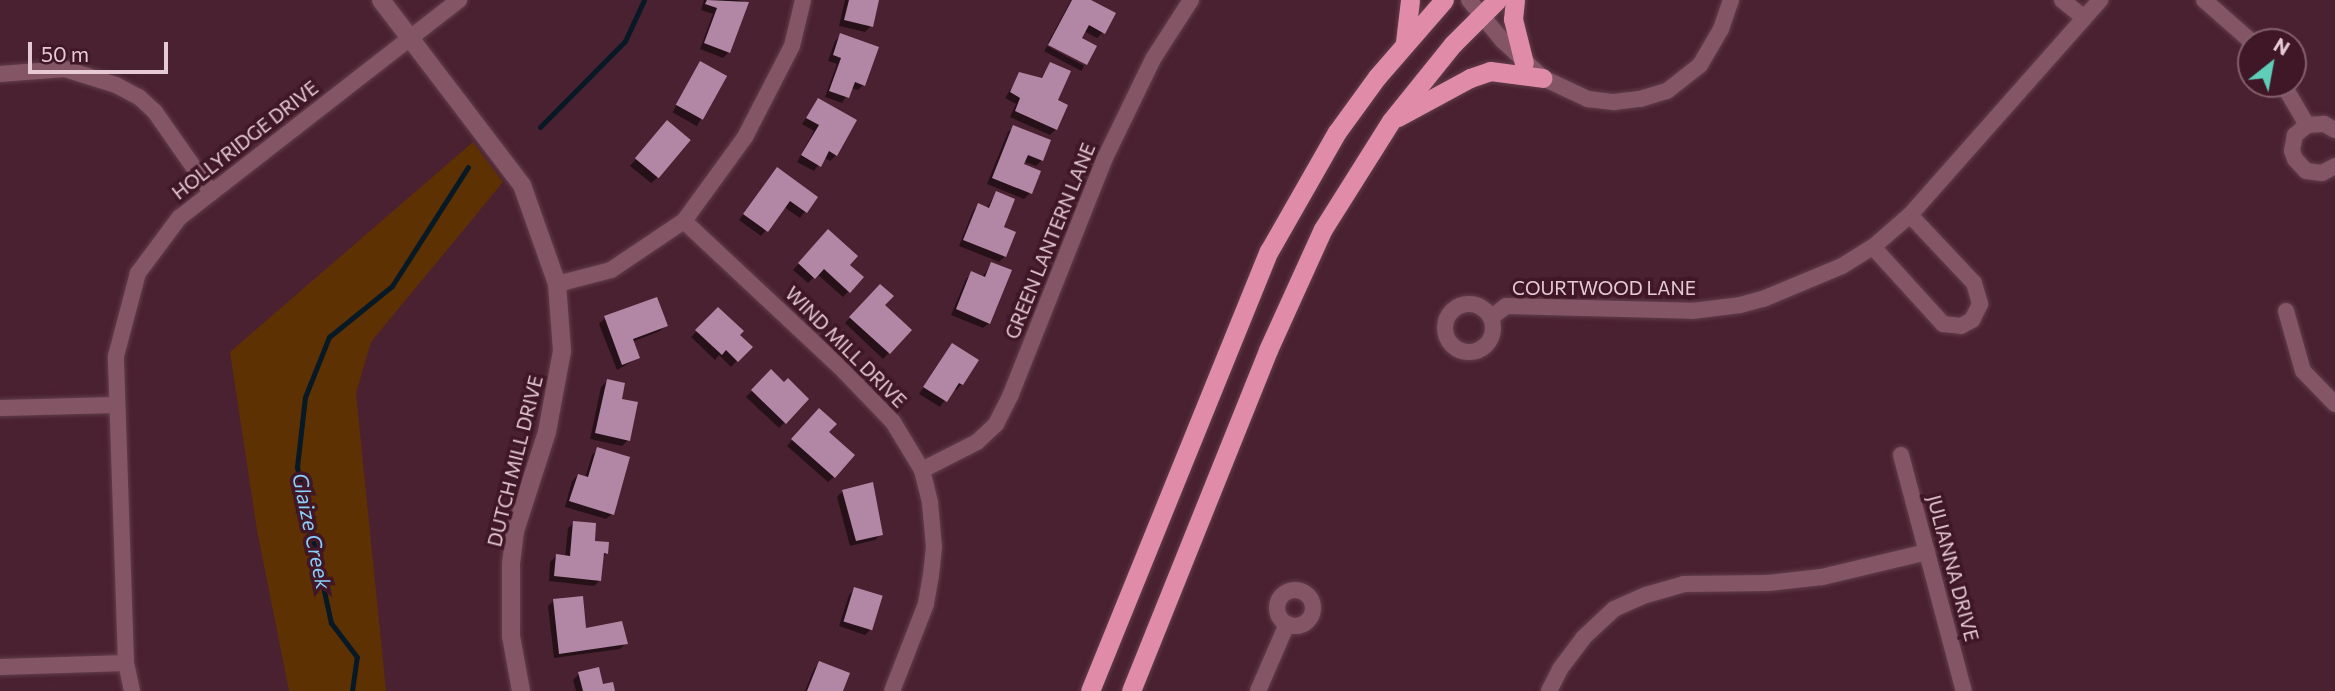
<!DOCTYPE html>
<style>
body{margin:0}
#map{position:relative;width:2335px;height:691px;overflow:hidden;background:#4a2130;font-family:Commissioner,sans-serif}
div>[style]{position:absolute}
.green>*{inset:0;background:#5e3103}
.shadow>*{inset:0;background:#0007;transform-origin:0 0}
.stream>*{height:5px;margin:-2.5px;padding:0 2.5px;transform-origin:2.5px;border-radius:2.5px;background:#061925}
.building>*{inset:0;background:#b287a5;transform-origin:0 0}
.roads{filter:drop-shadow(0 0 2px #623e4c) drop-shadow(0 0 2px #623e4c)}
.minor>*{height:16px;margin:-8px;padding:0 8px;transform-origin:8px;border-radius:8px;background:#845665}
.minor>.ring{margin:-8px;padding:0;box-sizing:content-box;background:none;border:16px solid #845665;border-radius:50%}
.tertiary>*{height:18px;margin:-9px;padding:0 9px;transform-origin:9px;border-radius:9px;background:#845665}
.trunk>*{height:19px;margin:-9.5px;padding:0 9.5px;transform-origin:9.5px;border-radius:9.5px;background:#e08ca8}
span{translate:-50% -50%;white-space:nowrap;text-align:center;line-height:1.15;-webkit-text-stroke:7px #3f1726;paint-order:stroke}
.street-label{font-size:19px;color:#e6cad3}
.water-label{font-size:21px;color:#8acffc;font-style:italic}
.north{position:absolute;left:2237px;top:28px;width:70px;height:70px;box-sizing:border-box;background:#3f1726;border:2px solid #825f6b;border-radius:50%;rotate:31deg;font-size:19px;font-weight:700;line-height:28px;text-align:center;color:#e6cad3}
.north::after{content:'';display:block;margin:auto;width:24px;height:32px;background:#5eceb8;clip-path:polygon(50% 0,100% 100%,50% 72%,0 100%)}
.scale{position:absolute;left:28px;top:42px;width:140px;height:32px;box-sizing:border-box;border:4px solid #e6cad3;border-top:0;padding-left:9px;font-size:21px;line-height:24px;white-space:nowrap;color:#e6cad3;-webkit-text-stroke:5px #3f1726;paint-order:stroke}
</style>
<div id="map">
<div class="green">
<i style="clip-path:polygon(473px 142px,503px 182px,371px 342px,356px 393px,386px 691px,289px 691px,257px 530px,230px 352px)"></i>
</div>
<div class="shadow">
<i style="clip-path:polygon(704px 0,738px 0,747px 3px,729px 52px,723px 58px,700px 49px,713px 14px,701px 10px)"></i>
<i style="clip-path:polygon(845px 0,877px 0,871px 26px,865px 32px,839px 26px)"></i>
<i style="clip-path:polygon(1071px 0,1087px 0,1103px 32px,1097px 38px,1084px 31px,1080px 38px,1086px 63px,1048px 43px)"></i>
<i style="clip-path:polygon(841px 35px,863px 85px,858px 90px,851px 88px,842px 103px,825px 97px,837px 64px,828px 61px,835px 41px)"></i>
<i style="left:1047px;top:46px;width:42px;height:6px;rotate:28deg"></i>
<i style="left:701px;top:63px;width:28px;height:57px;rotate:30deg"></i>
<i style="clip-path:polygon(1050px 64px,1056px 129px,1050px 135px,1010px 117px,1016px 104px,1005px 98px,1020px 74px,1040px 79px)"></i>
<i style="clip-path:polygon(818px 100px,836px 155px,830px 161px,824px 157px,814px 171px,797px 162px,814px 131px,802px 124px)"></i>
<i style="clip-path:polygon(1014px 127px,1042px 160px,1036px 166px,1023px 161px,1022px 165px,1030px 193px,1024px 199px,987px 184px,1008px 132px)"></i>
<i style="clip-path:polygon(662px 128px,657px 178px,651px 183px,630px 166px)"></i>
<i style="clip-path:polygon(771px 175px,816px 197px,800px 218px,784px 207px,761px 236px,739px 220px)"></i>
<i style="clip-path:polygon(996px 193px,1005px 256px,999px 262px,959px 246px,973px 211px,978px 205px,987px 208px)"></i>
<i style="clip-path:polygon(823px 237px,862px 277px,843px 297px,817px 274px,808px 283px,793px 270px)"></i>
<i style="clip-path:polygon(991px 264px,989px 323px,983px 328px,951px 315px,966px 279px,972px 273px,982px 278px)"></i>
<i style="clip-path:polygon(880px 286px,882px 305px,910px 330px,883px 359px,845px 323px)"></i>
<i style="clip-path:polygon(718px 309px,750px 347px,731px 367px,719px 355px,715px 360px,691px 337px)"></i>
<i style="clip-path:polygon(605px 318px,666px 325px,660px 331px,632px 342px,638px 358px,617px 370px,599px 324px)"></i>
<i style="clip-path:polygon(952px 345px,962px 384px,956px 390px,953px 388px,940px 407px,919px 394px)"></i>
<i style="clip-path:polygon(771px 372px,807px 399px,779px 428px,746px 397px)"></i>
<i style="clip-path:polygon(607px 381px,620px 400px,628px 440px,622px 446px,590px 439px,601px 387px)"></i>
<i style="clip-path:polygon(813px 416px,827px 432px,834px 477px,828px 482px,787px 446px)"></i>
<i style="clip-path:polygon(598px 449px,612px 514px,606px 519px,565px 507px,572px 481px,578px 475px,585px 478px,592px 455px)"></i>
<i style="clip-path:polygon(843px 491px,881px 534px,875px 540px,850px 546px,837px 497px)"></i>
<i style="clip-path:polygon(574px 523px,607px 553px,602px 558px,600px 580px,594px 586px,549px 581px,550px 562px,556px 556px,565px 557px,568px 528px)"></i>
<i style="clip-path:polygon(854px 589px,871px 629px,865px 635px,839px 626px,849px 595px)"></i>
<i style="clip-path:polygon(554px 600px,585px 630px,626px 643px,620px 649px,554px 658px,548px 606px)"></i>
<i style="clip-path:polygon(819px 663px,841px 691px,805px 691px,814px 669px)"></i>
<i style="clip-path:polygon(579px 674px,602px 686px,613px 691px,576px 691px,573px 680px)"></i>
</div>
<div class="stream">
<i style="left:540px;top:127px;width:121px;rotate:-45.3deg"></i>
<i style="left:625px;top:41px;width:45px;rotate:-65.1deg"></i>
<i style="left:352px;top:691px;width:34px;rotate:-82deg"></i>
<i style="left:357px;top:657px;width:43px;rotate:-127.4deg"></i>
<i style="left:331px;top:623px;width:160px;rotate:-102.3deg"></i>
<i style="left:297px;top:467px;width:70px;rotate:-83.5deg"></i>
<i style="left:305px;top:397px;width:65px;rotate:-68.2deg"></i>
<i style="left:329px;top:337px;width:81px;rotate:-39deg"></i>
<i style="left:392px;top:286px;width:141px;rotate:-57.4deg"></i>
</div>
<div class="building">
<i style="clip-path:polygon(707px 0,749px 2px,730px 53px,704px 43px,717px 8px,705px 4px)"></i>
<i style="clip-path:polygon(849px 0,879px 0,873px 27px,844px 20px)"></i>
<i style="clip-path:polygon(1072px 0,1091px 0,1116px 13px,1105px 34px,1089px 25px,1082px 38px,1097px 46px,1087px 65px,1048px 45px)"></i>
<i style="clip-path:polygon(840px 33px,879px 47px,865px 86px,855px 82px,849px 98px,829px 91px,841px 58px,833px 55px)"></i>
<i style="left:700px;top:61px;width:31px;height:50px;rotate:29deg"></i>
<i style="clip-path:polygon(1050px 62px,1071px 71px,1058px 100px,1068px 105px,1057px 130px,1015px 111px,1020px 98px,1010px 92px,1019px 72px,1042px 78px)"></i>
<i style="clip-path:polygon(818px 98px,857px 120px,837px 156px,829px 151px,821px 167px,801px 155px,819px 125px,806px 118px)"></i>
<i style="left:667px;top:120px;width:31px;height:50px;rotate:40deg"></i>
<i style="clip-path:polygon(1013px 125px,1051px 140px,1043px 161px,1028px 155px,1024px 164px,1041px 171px,1032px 194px,992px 178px)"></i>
<i style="clip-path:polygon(777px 167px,818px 197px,807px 213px,790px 201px,768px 232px,743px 214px)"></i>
<i style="clip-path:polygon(996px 191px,1015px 199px,1004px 227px,1016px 232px,1006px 257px,963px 240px,978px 203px,989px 208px)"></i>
<i style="clip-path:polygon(828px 229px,858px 256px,850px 265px,864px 277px,850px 293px,824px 269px,815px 279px,798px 263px)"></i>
<i style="clip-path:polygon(991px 262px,1012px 270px,990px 324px,956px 309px,971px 271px,985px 277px)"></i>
<i style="clip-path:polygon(880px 284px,894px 296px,885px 305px,912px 330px,890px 354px,849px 317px)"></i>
<i style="clip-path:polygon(657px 297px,668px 326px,633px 339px,640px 358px,622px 365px,604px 316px)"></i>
<i style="clip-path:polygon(718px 307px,744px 331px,740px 335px,753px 347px,738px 362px,726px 350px,722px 355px,695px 330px)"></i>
<i style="clip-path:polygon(952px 343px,979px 360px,963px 385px,959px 383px,947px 402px,923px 387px)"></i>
<i style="clip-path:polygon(771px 369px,784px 382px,788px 378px,809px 399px,786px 424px,751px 390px)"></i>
<i style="clip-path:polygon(607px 379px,625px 383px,622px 399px,638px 402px,630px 441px,595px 433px)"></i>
<i style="clip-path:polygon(819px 408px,837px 424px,829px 432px,855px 455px,835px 478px,791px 439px)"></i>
<i style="clip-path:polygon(597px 447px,630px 457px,614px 515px,569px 501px,578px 474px,588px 477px)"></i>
<i style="clip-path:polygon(873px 482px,883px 535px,856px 541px,842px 490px)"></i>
<i style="clip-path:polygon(573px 521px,596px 523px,595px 541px,609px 542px,608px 554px,604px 553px,601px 581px,554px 576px,556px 554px,570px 556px)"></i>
<i style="left:854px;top:587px;width:30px;height:36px;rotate:17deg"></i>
<i style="clip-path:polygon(583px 596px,586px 628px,622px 621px,628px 644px,559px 654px,553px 599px)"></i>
<i style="clip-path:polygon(819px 661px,850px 673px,843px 691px,807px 691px)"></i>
<i style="clip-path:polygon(599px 667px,603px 684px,613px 682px,615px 691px,583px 691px,578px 672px)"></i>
</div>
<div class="roads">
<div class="minor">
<i style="left:1469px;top:0;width:53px;rotate:50.3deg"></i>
<i style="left:1503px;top:41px;width:54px;rotate:42.8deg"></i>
<i style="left:1543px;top:78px;width:50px;rotate:25deg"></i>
<i style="left:1588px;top:99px;width:26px;rotate:7deg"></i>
<i style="left:1614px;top:102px;width:26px;rotate:-7deg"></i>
<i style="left:1640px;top:99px;width:28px;rotate:-17deg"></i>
<i style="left:1667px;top:91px;width:42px;rotate:-38.2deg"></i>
<i style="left:1700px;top:65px;width:42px;rotate:-59.7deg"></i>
<i style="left:1721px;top:29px;width:31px;rotate:-71deg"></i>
<i style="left:2062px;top:0;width:28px;rotate:39deg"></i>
<i style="left:2204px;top:0;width:64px;rotate:41.2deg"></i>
<i style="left:0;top:74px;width:65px;rotate:-4.4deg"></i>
<i style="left:65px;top:69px;width:53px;rotate:17.4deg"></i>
<i style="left:116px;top:85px;width:26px;rotate:28deg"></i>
<i style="left:139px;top:97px;width:22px;rotate:43deg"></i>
<i style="left:155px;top:112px;width:98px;rotate:55deg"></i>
<i style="left:2283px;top:84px;width:48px;rotate:59.7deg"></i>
<i style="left:2335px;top:130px;width:13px;rotate:-151deg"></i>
<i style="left:2324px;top:124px;width:17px;rotate:177deg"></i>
<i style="left:2307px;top:125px;width:16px;rotate:140deg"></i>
<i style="left:2295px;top:135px;width:16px;rotate:101deg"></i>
<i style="left:2292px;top:151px;width:9px;rotate:69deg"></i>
<i style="left:2295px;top:159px;width:16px;rotate:47deg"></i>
<i style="left:2306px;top:171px;width:16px;rotate:7deg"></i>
<i style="left:2322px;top:173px;width:15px;rotate:-28deg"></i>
<i style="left:684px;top:221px;width:212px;rotate:43.1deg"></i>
<i style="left:839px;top:366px;width:78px;rotate:46deg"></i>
<i style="left:893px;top:422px;width:56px;rotate:58.9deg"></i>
<i style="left:922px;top:470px;width:34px;rotate:76deg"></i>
<i style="left:930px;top:503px;width:44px;rotate:84.8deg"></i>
<i style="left:934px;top:547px;width:28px;rotate:96deg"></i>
<i style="left:931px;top:575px;width:29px;rotate:100deg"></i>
<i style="left:926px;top:604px;width:93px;rotate:111.3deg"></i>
<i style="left:1873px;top:247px;width:104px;rotate:47.7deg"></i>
<i style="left:1943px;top:324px;width:18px;rotate:6deg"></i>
<i style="left:1961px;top:326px;width:13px;rotate:-29deg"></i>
<i style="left:1972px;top:320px;width:18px;rotate:-63deg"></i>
<i style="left:1980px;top:304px;width:22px;rotate:-106deg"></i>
<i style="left:1974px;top:283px;width:93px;rotate:-133.3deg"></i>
<i style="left:557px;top:284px;width:56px;rotate:-14.5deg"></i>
<i style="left:611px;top:270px;width:88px;rotate:-33.9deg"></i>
<i style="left:684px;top:221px;width:104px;rotate:-54deg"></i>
<i style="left:745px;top:137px;width:102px;rotate:-62.7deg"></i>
<i style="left:792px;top:46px;width:47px;rotate:-76.6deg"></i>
<i class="ring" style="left:1445px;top:304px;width:32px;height:32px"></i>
<i style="left:2286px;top:311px;width:62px;rotate:74.2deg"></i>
<i style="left:2303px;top:371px;width:46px;rotate:45.9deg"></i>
<i style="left:1492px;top:317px;width:18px;rotate:-38deg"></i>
<i style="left:1506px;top:306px;width:186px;rotate:1.5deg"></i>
<i style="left:1692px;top:311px;width:48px;rotate:-7.1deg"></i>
<i style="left:1740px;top:305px;width:24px;rotate:-15deg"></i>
<i style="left:1763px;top:299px;width:86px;rotate:-22.7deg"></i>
<i style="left:1842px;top:266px;width:36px;rotate:-32deg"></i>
<i style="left:1873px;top:247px;width:49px;rotate:-40.9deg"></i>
<i style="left:1910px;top:215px;width:287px;rotate:-48.5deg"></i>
<i style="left:0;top:408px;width:117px;rotate:-1.5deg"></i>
<i style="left:1901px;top:455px;width:244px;rotate:75.1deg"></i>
<i style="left:922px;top:470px;width:62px;rotate:-27deg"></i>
<i style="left:977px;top:442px;width:26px;rotate:-43deg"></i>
<i style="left:996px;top:424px;width:34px;rotate:-63deg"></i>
<i style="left:1011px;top:394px;width:252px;rotate:-68.3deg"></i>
<i style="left:1104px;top:160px;width:112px;rotate:-64.1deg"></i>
<i style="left:1153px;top:59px;width:70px;rotate:-57.2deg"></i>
<i class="ring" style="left:1277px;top:590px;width:20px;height:20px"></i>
<i style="left:0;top:667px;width:126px;rotate:-1.8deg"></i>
<i style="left:132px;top:691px;width:29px;rotate:-102deg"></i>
<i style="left:126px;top:663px;width:307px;rotate:-91.9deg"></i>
<i style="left:116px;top:356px;width:86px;rotate:-75.2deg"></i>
<i style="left:138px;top:273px;width:69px;rotate:-53.3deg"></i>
<i style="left:179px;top:218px;width:355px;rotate:-37.9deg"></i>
<i style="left:1258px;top:691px;width:73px;rotate:-66.6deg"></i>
<i style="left:1549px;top:691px;width:25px;rotate:-63deg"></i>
<i style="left:1560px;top:669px;width:39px;rotate:-53deg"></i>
<i style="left:1583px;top:638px;width:42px;rotate:-43.1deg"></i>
<i style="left:1614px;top:609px;width:35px;rotate:-24deg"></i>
<i style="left:1646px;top:595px;width:40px;rotate:-16deg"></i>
<i style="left:1684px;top:584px;width:84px;rotate:-0.7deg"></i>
<i style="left:1768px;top:583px;width:54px;rotate:-6.3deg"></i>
<i style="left:1822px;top:577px;width:108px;rotate:-13.4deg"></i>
</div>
<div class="tertiary">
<i style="left:381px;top:0;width:233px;rotate:52.7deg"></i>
<i style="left:522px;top:185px;width:105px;rotate:70.5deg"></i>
<i style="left:557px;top:284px;width:67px;rotate:85.7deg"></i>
<i style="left:562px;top:351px;width:82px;rotate:100.5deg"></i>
<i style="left:547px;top:432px;width:104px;rotate:107.9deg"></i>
<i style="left:515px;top:531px;width:33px;rotate:97deg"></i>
<i style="left:511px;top:564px;width:72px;rotate:90deg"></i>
<i style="left:511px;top:636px;width:56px;rotate:79.7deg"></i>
</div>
<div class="trunk">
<i style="left:1515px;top:0;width:19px;rotate:96deg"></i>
<i style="left:1513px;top:19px;width:45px;rotate:76deg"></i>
<i style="left:1405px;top:42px;width:42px;rotate:-83.2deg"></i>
<i style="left:1398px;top:117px;width:82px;rotate:-28.4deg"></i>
<i style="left:1470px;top:78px;width:21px;rotate:-19deg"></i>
<i style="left:1490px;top:71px;width:53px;rotate:7.5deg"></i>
<i style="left:1090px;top:691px;width:475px;rotate:-67.9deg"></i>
<i style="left:1269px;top:251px;width:137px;rotate:-60.3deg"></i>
<i style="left:1337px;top:132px;width:68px;rotate:-54deg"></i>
<i style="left:1377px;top:77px;width:102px;rotate:-49deg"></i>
<i style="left:1131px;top:691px;width:367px;rotate:-68.1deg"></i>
<i style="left:1268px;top:350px;width:133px;rotate:-65.6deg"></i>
<i style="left:1323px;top:229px;width:128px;rotate:-57.8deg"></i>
<i style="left:1391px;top:121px;width:99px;rotate:-51.2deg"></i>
<i style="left:1453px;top:44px;width:62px;rotate:-45deg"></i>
</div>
</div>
<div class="street-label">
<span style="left:245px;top:140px;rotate:-38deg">HOLLYRIDGE DRIVE</span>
<span style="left:1050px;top:241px;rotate:-68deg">GREEN LANTERN LANE</span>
<span style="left:1604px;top:288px">COURTWOOD LANE</span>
<span style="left:846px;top:347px;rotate:45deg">WIND MILL DRIVE</span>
<span style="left:515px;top:461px;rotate:-76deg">DUTCH MILL DRIVE</span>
<span style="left:1953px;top:568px;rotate:75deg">JULIANNA DRIVE</span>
</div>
<div class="water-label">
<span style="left:312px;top:531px;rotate:78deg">Glaize Creek</span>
</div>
<div class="north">N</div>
<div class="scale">50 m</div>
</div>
